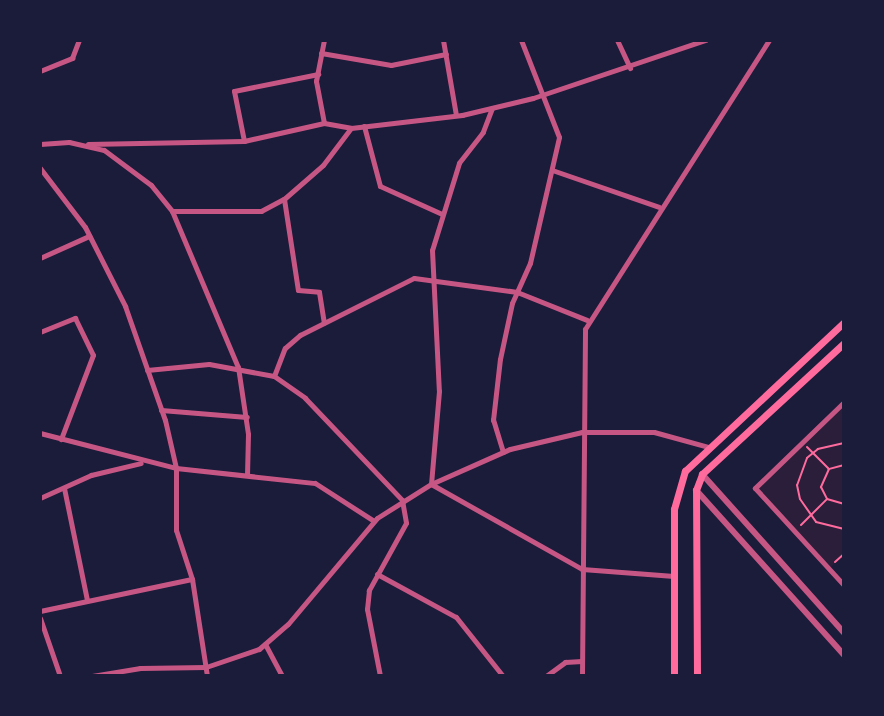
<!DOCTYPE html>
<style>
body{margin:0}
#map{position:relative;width:884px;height:716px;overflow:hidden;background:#1b1b3a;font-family:Ubuntu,sans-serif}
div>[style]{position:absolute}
.green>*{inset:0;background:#2a1e3b}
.path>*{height:2px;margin:-1px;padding:0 1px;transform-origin:1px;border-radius:1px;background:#ff6b9d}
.minor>*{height:5px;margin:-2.5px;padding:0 2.5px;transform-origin:2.5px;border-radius:2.5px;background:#c65784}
.tertiary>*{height:6px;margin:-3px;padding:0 3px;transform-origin:3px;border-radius:3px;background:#c65784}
.secondary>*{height:7px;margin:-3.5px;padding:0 3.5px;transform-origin:3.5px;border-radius:3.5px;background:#ff6b9d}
span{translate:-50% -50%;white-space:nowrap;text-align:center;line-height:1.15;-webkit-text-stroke:8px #1b1b3a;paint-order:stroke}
.frame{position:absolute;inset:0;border:42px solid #1b1b3a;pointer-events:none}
</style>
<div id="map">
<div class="green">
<i style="clip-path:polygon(844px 402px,844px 554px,829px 569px,755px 488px)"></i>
</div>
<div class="path">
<i style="left:844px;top:443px;width:27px;rotate:167deg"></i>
<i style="left:818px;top:449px;width:14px;rotate:141deg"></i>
<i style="left:807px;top:458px;width:29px;rotate:110deg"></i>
<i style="left:797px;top:485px;width:14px;rotate:78deg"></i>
<i style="left:800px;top:499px;width:28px;rotate:55deg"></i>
<i style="left:816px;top:522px;width:29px;rotate:14deg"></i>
<i style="left:807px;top:447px;width:30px;rotate:45deg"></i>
<i style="left:844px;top:465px;width:16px;rotate:165deg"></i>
<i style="left:829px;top:469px;width:20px;rotate:114deg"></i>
<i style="left:821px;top:487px;width:13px;rotate:63deg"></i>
<i style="left:827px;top:499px;width:18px;rotate:16deg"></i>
<i style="left:801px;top:525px;width:37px;rotate:-45deg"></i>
<i style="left:835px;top:562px;width:12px;rotate:-42deg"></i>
</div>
<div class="minor">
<i style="left:443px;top:40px;width:76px;rotate:80.2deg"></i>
<i style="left:617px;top:40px;width:31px;rotate:65deg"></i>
<i style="left:321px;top:53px;width:71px;rotate:9.7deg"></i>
<i style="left:391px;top:65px;width:56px;rotate:-11.3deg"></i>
<i style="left:40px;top:71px;width:35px;rotate:-22deg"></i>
<i style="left:72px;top:58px;width:19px;rotate:-69deg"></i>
<i style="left:492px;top:108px;width:26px;rotate:111deg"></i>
<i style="left:483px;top:132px;width:39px;rotate:128deg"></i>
<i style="left:459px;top:163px;width:91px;rotate:107.2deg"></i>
<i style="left:432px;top:250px;width:141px;rotate:87.2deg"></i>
<i style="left:439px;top:391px;width:93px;rotate:94.9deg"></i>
<i style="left:431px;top:484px;width:173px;rotate:29.4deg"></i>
<i style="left:582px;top:569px;width:92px;rotate:4.4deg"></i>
<i style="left:324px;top:123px;width:27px;rotate:10deg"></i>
<i style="left:364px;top:126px;width:62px;rotate:75.1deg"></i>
<i style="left:380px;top:186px;width:68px;rotate:24.3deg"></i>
<i style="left:244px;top:141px;width:51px;rotate:-101.3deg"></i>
<i style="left:234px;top:91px;width:86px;rotate:-11.4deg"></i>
<i style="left:40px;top:144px;width:29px;rotate:-4deg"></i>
<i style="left:69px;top:142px;width:36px;rotate:13deg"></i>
<i style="left:104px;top:150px;width:59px;rotate:36.7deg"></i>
<i style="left:151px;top:185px;width:33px;rotate:51deg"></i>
<i style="left:172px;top:211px;width:169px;rotate:67.1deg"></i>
<i style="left:238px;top:367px;width:68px;rotate:81.5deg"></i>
<i style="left:248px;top:434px;width:41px;rotate:91.4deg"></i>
<i style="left:88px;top:144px;width:156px;rotate:-1.1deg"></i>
<i style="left:244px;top:141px;width:82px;rotate:-12.7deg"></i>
<i style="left:324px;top:123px;width:43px;rotate:-100.8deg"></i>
<i style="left:316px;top:81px;width:42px;rotate:-79deg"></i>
<i style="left:40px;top:168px;width:74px;rotate:52.7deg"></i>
<i style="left:85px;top:227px;width:89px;rotate:63.1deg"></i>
<i style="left:125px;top:306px;width:121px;rotate:70.7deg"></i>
<i style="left:165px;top:420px;width:49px;rotate:77.1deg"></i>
<i style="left:176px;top:468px;width:62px;rotate:90deg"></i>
<i style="left:176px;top:530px;width:52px;rotate:71.9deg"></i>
<i style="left:192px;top:579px;width:98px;rotate:81.2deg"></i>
<i style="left:552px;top:170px;width:113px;rotate:19.1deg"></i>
<i style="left:284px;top:199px;width:92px;rotate:81.3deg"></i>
<i style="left:298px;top:290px;width:21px;rotate:5deg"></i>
<i style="left:319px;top:292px;width:31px;rotate:81deg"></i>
<i style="left:172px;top:211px;width:89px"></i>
<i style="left:261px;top:211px;width:26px;rotate:-28deg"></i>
<i style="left:284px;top:199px;width:52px;rotate:-41.1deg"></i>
<i style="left:323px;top:165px;width:46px;rotate:-52.9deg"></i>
<i style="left:351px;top:128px;width:112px;rotate:-6.7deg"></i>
<i style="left:462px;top:115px;width:73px;rotate:-13.5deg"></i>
<i style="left:533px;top:98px;width:182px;rotate:-18.6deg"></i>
<i style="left:40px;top:258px;width:54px;rotate:-24.2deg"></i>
<i style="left:40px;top:332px;width:38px;rotate:-22deg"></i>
<i style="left:75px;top:318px;width:41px;rotate:64.1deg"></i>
<i style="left:93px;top:355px;width:90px;rotate:110.9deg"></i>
<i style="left:147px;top:370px;width:62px;rotate:-5.5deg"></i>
<i style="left:209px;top:364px;width:66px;rotate:10.5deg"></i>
<i style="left:274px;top:376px;width:38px;rotate:35deg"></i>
<i style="left:305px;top:398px;width:141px;rotate:46.4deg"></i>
<i style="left:402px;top:500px;width:23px;rotate:80deg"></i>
<i style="left:406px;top:523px;width:77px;rotate:118.9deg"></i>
<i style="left:369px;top:590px;width:19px;rotate:96deg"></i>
<i style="left:367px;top:609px;width:68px;rotate:79deg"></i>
<i style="left:274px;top:376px;width:30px;rotate:-69deg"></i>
<i style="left:285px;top:348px;width:20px;rotate:-41deg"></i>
<i style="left:300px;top:335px;width:127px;rotate:-26.6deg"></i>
<i style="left:414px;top:278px;width:104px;rotate:7.7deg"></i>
<i style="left:517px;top:292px;width:75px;rotate:21.8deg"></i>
<i style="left:844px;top:402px;width:124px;rotate:136deg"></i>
<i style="left:755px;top:488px;width:132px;rotate:47.5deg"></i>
<i style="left:161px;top:410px;width:86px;rotate:4.7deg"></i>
<i style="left:40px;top:433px;width:140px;rotate:14.4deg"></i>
<i style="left:176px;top:468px;width:140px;rotate:6.2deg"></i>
<i style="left:315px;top:483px;width:70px;rotate:32.8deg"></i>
<i style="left:503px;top:452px;width:34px;rotate:-107deg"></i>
<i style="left:493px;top:420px;width:61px;rotate:-83.5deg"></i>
<i style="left:500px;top:359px;width:57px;rotate:-77.9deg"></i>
<i style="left:512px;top:303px;width:44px;rotate:-65.8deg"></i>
<i style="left:530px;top:263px;width:129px;rotate:-77deg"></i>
<i style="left:559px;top:137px;width:104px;rotate:-111.4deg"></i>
<i style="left:64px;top:488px;width:114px;rotate:78.4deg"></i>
<i style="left:40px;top:498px;width:56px;rotate:-24.3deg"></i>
<i style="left:91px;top:475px;width:51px;rotate:-13.5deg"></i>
<i style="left:377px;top:574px;width:90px;rotate:28.6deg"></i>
<i style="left:456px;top:617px;width:75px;rotate:51.5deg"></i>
<i style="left:40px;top:611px;width:155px;rotate:-11.9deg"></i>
<i style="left:40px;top:618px;width:61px;rotate:71deg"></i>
<i style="left:265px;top:644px;width:36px;rotate:62deg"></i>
<i style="left:92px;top:676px;width:49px;rotate:-9.5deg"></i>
<i style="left:140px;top:668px;width:66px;rotate:-0.9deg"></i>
<i style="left:206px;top:667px;width:56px;rotate:-18.8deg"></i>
<i style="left:259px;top:649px;width:38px;rotate:-41deg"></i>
<i style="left:288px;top:624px;width:138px;rotate:-50deg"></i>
<i style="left:377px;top:518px;width:64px;rotate:-32.2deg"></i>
<i style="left:431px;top:484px;width:86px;rotate:-23.9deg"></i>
<i style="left:510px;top:449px;width:74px;rotate:-13.3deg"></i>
<i style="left:582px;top:432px;width:72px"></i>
<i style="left:654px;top:432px;width:56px;rotate:15.5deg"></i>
<i style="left:546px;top:676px;width:24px;rotate:-36deg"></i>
<i style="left:565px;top:662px;width:17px;rotate:-3deg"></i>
<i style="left:582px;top:676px;width:347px;rotate:-89.5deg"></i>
<i style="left:585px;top:329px;width:343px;rotate:-57.5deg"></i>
</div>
<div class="tertiary">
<i style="left:702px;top:474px;width:213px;rotate:48.2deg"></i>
<i style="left:696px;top:490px;width:222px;rotate:48.1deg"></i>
</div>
<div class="secondary">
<i style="left:674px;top:676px;width:167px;rotate:-90deg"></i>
<i style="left:674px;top:509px;width:40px;rotate:-74deg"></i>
<i style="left:685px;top:471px;width:218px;rotate:-43.1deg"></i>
<i style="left:697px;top:676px;width:186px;rotate:-90.3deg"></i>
<i style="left:696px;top:490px;width:17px;rotate:-69deg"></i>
<i style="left:702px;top:474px;width:193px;rotate:-42.7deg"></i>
</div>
<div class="frame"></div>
</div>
